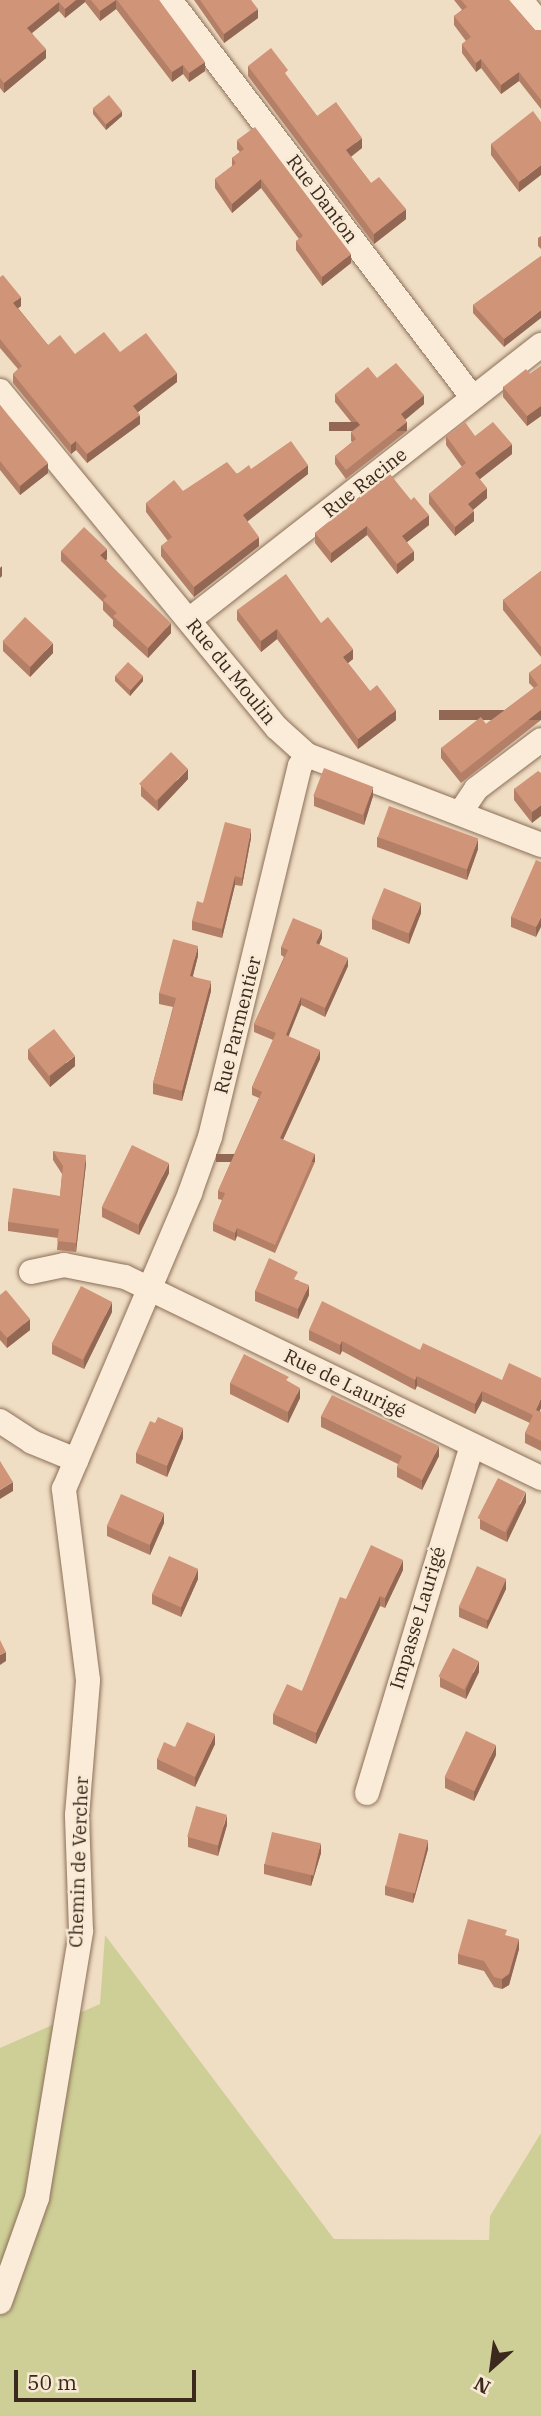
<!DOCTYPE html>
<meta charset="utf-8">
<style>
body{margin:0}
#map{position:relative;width:541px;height:2416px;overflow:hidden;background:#f0dec4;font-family:"IBM Plex Serif",serif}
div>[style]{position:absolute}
.green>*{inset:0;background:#cecf97}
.roads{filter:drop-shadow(0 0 2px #8c6f59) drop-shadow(0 0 2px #8c6f59)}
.minor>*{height:24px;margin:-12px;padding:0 12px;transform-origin:12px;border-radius:12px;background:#faecd8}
.wall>*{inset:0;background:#b37f67}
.shaded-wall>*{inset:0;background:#926854;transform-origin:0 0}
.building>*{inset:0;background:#d09478;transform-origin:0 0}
span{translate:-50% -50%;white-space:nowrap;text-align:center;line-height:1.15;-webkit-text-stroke:5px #f7e9d4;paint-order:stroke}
.street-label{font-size:19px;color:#3b291e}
.north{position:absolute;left:457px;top:2332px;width:70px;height:70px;-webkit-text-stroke:5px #f7e9d4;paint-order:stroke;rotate:208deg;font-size:19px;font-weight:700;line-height:28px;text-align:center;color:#3b291e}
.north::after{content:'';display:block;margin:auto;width:24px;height:32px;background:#3b291e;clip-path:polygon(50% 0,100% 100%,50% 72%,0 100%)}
.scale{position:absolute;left:14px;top:2370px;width:182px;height:32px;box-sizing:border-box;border:4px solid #3b291e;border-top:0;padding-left:9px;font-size:21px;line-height:24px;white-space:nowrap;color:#3b291e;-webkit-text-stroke:5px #f7e9d4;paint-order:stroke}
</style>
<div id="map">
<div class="green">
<i style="clip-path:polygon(105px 1935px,334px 2239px,489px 2240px,490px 2216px,541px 2133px,541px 2416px,0 2416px,0 2048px,100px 2004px)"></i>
</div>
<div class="roads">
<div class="minor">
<i style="left:170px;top:0;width:500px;rotate:52.72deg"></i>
<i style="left:521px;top:0;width:33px;rotate:52deg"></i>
<i style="left:0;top:391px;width:436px;rotate:50.6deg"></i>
<i style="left:277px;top:728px;width:40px;rotate:42deg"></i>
<i style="left:307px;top:755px;width:251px;rotate:21deg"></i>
<i style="left:189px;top:620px;width:447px;rotate:-38deg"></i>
<i style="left:460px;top:813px;width:29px;rotate:-56deg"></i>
<i style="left:476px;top:789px;width:81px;rotate:-37deg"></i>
<i style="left:31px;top:1272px;width:34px;rotate:-12deg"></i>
<i style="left:64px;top:1265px;width:62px;rotate:11.1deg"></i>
<i style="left:125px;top:1277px;width:462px;rotate:25.8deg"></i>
<i style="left:0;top:1421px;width:38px;rotate:33deg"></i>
<i style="left:32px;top:1442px;width:48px;rotate:22.2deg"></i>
<i style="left:367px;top:1793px;width:363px;rotate:-73.2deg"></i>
<i style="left:0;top:2302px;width:110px;rotate:-70.4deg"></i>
<i style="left:37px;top:2198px;width:271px;rotate:-80.6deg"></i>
<i style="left:81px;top:1931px;width:116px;rotate:-92deg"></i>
<i style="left:77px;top:1815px;width:135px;rotate:-85.3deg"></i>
<i style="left:88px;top:1680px;width:193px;rotate:-97.2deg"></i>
<i style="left:64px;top:1489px;width:322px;rotate:-66.9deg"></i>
<i style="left:190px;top:1193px;width:59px;rotate:-70.3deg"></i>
<i style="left:210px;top:1137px;width:382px;rotate:-76.4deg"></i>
<i style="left:300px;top:766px;width:13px;rotate:-58deg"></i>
</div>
</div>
<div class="wall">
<i style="clip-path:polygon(0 0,159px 0,205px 71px,189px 82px,183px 74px,172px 82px,116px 9px,100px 21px,85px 2px,65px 18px,59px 11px,32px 33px,46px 58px,4px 93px,0 88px)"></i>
<i style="clip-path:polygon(194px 0,251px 0,258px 18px,224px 43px)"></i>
<i style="clip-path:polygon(454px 0,509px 0,535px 30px,541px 30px,541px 109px,519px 81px,501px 94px,481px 68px,476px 72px,462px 53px,462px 44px,466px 41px,454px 25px,454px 16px,462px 10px)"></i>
<i style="clip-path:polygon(248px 66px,288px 78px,317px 116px,362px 148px,351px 157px,371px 183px,406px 219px,374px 244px,248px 76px)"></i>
<i style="clip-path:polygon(93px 109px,122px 116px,106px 130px,93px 114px)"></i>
<i style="clip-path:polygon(541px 122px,519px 192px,491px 155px,491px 144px)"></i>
<i style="clip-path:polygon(237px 140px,351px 263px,322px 286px,296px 250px,296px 241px,299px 239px,261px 188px,232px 213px,215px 188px,215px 179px,232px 166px,232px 158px,240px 152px,237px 149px)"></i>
<i style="clip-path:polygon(541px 236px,541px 249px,538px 246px,538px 238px)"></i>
<i style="clip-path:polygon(541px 256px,504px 347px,473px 313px,473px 305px)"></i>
<i style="clip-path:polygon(0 277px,21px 306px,18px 308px,48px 345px,75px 354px,120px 352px,177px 382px,138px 412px,140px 424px,87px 463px,76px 450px,71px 454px,13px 383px,13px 374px,18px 369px,0 348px)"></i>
<i style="clip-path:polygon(541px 366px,541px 416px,527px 426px,503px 397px,503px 387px,530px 374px)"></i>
<i style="clip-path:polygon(377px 378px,424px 404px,405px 420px,407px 431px,346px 479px,335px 464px,335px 456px,352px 442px,351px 441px,351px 432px,356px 428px,335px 402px,335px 394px)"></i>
<i style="clip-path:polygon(0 405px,48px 473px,20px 495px,0 470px)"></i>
<i style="clip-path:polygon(446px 436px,475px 436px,512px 454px,479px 479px,487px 498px,473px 510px,474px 521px,455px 536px,429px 504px,429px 494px,462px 467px,446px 445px)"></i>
<i style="clip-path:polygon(251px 469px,308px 474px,247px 521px,259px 546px,194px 597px,161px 556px,161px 546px,168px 541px,146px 512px,146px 503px)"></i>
<i style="clip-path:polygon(389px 473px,429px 525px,407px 542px,414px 560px,397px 574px,367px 535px,331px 563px,315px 543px,315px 533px)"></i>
<i style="clip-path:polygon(61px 551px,107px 559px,106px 560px,171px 633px,148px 658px,113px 626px,113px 620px,103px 610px,103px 602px,61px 561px)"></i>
<i style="clip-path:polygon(541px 571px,541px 657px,503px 610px,503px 600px)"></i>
<i style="clip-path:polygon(237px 610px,321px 623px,353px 659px,348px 663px,370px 691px,396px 720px,358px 749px,277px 639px,261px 652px,237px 620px)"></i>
<i style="clip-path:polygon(3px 641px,53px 653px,30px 677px,3px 651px)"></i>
<i style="clip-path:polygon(541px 664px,541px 720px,461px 783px,441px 758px,441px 748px,486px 724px,534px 688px,529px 683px,529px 673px)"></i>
<i style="clip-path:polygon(115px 676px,143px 681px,130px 696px,115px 681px)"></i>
<i style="clip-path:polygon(540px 774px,532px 823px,514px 800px,514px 789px)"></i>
<i style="clip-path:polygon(188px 779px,158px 811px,141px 796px,141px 785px)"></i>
<i style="clip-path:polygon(314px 796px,373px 796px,364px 825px,314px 806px)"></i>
<i style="clip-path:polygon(377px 837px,478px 849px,467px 880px,377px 847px)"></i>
<i style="clip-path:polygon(251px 838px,242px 886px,235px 885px,222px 938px,192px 930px,192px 921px,203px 903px)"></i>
<i style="clip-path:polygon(541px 862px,536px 937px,511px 927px,511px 917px)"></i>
<i style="clip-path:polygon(421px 913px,409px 944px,372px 929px,372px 919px)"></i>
<i style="clip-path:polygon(322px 938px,319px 945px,348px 966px,325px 1017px,301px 1005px,288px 1036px,320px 1059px,283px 1140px,315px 1162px,275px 1253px,237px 1236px,235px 1241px,213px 1231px,213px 1223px,222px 1200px,218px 1199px,218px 1191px,259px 1098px,252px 1095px,252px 1087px,273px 1040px,254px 1032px,254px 1024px,284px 957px,281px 955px,281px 947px)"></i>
<i style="clip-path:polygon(198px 956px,193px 976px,211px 991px,182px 1101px,153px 1094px,153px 1083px,173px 1007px,159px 1004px,159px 993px)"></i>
<i style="clip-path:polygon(28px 1049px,75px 1066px,50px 1087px,28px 1059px)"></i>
<i style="clip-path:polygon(53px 1151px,86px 1164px,76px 1252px,57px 1250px,58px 1238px,8px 1231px,8px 1222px,60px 1196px,62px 1174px,53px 1160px)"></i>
<i style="clip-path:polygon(169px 1173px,139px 1235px,102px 1217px,102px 1207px)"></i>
<i style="clip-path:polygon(298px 1280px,309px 1295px,298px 1319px,255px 1301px,255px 1291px)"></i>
<i style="clip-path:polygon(0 1295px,30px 1330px,7px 1348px,0 1340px)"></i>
<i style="clip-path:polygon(112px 1312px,84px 1369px,52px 1354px,52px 1344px)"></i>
<i style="clip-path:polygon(309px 1330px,420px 1350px,541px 1408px,539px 1411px,541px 1412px,541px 1451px,525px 1443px,525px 1433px,530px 1423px,482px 1401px,475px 1414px,417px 1386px,415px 1390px,342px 1351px,340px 1355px,309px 1340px)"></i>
<i style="clip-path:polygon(289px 1382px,300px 1398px,288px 1423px,230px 1394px,230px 1383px)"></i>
<i style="clip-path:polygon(321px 1416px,439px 1456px,422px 1490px,397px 1477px,397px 1467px,398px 1464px,321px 1427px)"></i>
<i style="clip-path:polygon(183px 1438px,167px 1477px,136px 1463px,136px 1453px)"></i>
<i style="clip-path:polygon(526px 1502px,507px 1542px,480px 1529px,480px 1519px)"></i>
<i style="clip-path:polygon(164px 1523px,150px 1555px,107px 1536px,107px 1526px)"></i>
<i style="clip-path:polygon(403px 1570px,385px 1608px,380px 1606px,316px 1744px,273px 1724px,273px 1714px,302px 1691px,346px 1599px)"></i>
<i style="clip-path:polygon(198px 1579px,181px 1617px,152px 1604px,152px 1594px)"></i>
<i style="clip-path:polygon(506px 1589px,487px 1629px,459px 1617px,459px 1607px)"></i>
<i style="clip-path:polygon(479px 1672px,466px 1699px,440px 1687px,440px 1677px)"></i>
<i style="clip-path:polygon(215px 1744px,195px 1787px,157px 1769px,157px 1759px,175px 1747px)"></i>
<i style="clip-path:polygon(496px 1755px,474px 1801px,445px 1788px,445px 1777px)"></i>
<i style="clip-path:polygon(227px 1825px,218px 1856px,188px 1847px,188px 1837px)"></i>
<i style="clip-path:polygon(428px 1849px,413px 1903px,385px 1895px,385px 1886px)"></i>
<i style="clip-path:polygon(321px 1853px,311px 1886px,264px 1874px,264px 1864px)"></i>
<i style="clip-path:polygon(507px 1936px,519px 1949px,509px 1985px,502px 1989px,494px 1987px,484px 1971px,458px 1964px,458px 1954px)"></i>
</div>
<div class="shaded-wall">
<i style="clip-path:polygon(76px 0,85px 0,85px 2px,65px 18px,65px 9px)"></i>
<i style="clip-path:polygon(116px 0,116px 9px,100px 21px,100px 11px)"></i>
<i style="clip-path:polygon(59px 2px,59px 11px,27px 37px,27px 28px)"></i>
<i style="clip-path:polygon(258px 9px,258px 18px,224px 43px,224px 34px)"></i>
<i style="clip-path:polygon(46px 49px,46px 58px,4px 93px,4px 83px)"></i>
<i style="clip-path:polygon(481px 59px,481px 68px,476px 72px,476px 63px)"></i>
<i style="clip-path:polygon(205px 62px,205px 71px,189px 82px,189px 73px)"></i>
<i style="clip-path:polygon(183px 65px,183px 74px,172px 82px,172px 72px)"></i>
<i style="clip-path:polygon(519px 72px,519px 81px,501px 94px,501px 85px)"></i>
<i style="clip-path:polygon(122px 111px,122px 116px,106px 130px,106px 124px)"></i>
<i style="clip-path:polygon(362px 138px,362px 148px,346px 160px,346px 150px)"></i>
<i style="clip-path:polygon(541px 165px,541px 175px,519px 192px,519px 182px)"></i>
<i style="clip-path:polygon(261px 179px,261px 188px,232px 213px,232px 204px)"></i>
<i style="clip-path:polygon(406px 209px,406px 219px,374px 244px,374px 234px)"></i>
<i style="clip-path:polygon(351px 254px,351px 263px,322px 286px,322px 277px)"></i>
<i style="clip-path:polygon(21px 297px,21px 306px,13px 312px,13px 303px)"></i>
<i style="clip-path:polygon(541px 310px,541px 318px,504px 347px,504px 339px)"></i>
<i style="clip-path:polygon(177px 373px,177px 382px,133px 416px,133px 406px)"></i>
<i style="clip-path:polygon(424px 395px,424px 404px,401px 423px,401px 414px)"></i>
<i style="clip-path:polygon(541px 406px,541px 416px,527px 426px,527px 416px)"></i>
<i style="clip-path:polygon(140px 415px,140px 424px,87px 463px,87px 454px)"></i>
<i style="left:407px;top:422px;width:9px;height:78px;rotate:90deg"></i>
<i style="clip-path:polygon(76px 441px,76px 450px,71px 454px,71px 445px)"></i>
<i style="clip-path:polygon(512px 444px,512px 454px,475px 483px,475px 473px)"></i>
<i style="clip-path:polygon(48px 463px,48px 473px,20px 495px,20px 486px)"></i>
<i style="clip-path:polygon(308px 465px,308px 474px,243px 525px,243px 515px)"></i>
<i style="clip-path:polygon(487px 488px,487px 498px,468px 514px,468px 504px)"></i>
<i style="clip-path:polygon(474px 511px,474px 521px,455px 536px,455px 527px)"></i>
<i style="clip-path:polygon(429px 515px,429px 525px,402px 546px,402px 536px)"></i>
<i style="clip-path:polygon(367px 526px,367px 535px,331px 563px,331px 553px)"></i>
<i style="clip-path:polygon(259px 537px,259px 546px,194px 597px,194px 587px)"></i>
<i style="clip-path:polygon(107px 549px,107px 559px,100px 565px,100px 555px)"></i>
<i style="clip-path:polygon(414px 551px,414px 560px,397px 574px,397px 564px)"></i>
<i style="clip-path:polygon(2px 566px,2px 576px,0 578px,0 568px)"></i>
<i style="clip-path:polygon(171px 623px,171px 633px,148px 658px,148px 648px)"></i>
<i style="clip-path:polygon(277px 629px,277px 639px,261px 652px,261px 641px)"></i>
<i style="clip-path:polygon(53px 643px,53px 653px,30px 677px,30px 667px)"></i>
<i style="clip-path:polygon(353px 649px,353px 659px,343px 667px,343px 657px)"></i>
<i style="clip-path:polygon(143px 676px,143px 681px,130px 696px,130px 691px)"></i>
<i style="clip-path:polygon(396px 710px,396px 720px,358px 749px,358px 739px)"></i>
<i style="left:541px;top:710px;width:10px;height:102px;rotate:90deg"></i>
<i style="clip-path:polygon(188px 769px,188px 779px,158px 811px,158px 800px)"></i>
<i style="clip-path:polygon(373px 787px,373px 796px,364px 825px,364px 815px)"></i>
<i style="clip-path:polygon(541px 805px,541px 816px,532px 823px,532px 812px)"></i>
<i style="clip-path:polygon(251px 829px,251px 838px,242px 886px,242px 878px)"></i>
<i style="clip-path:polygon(478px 839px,478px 849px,467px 880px,467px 869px)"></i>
<i style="clip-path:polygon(235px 876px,235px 885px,222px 938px,222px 929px)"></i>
<i style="clip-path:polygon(421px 903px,421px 913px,409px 944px,409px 934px)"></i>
<i style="clip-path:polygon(541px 917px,541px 927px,536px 937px,536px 927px)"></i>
<i style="clip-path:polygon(322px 930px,322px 938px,316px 952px,316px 943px)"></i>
<i style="clip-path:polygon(198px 946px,198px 956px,190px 986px,190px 976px)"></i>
<i style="clip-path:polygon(348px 958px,348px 966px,325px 1017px,325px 1008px)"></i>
<i style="clip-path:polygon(211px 981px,211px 991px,182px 1101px,182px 1091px)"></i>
<i style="clip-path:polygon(301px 997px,301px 1005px,286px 1043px,286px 1035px)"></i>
<i style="clip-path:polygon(320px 1050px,320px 1059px,280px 1146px,280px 1138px)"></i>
<i style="clip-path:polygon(75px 1056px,75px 1066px,50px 1087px,50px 1076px)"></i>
<i style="left:315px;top:1154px;width:8px;height:99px;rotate:90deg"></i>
<i style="clip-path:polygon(86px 1155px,86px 1164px,76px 1252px,76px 1243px)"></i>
<i style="clip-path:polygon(169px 1163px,169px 1173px,139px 1235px,139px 1224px)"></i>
<i style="clip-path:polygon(237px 1228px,237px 1236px,235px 1241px,235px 1233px)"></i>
<i style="clip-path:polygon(309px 1285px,309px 1295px,298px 1319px,298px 1309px)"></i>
<i style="clip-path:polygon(112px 1302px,112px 1312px,84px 1369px,84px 1359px)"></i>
<i style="clip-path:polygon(30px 1319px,30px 1330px,7px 1348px,7px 1338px)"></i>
<i style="clip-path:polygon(342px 1341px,342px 1351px,340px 1355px,340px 1345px)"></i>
<i style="clip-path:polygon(417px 1376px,417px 1386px,415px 1390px,415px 1380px)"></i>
<i style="clip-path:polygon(300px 1388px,300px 1398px,288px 1423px,288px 1412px)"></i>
<i style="clip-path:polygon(482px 1391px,482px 1401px,475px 1414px,475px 1404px)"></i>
<i style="clip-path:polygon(541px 1398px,541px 1408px,536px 1420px,536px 1410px)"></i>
<i style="clip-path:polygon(183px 1428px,183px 1438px,167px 1477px,167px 1466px)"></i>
<i style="clip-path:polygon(439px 1446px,439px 1456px,422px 1490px,422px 1480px)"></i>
<i style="clip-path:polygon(13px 1482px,13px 1491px,0 1499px,0 1490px)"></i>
<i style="clip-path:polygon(526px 1492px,526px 1502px,507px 1542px,507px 1532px)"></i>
<i style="clip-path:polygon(164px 1513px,164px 1523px,150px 1555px,150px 1545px)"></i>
<i style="clip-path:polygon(403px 1560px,403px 1570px,385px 1608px,385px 1598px)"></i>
<i style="clip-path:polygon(198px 1569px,198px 1579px,181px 1617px,181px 1607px)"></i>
<i style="clip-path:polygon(506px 1579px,506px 1589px,487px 1629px,487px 1619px)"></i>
<i style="clip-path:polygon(380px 1596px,380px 1606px,316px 1744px,316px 1733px)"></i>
<i style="clip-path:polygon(6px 1652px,6px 1661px,0 1665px,0 1655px)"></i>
<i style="clip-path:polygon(479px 1661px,479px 1672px,466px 1699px,466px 1689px)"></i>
<i style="clip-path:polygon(215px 1734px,215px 1744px,195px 1787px,195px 1777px)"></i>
<i style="clip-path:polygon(496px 1745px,496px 1755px,474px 1801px,474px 1791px)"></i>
<i style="clip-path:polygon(227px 1815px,227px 1825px,218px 1856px,218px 1846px)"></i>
<i style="clip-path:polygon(428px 1840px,428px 1849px,413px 1903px,413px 1893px)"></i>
<i style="clip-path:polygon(321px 1843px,321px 1853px,311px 1886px,311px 1876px)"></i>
<i style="clip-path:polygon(519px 1939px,519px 1949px,509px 1985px,502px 1989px,502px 1979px)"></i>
</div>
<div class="building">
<i style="clip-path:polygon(0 0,76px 0,65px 9px,59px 2px,27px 28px,46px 49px,4px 83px,0 78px)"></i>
<i style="clip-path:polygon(91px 0,116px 0,100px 11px)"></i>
<i style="clip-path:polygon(117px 0,159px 0,205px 62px,189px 73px,183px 65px,172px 72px)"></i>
<i style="clip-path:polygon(200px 0,251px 0,258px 9px,224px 34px)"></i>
<i style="clip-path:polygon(461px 0,509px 0,535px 30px,541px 30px,541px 100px,519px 72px,501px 85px,481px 59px,476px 63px,462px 44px,471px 37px,454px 16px,467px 7px)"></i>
<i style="clip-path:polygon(271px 48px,288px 70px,285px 73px,317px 116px,336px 102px,362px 138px,346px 150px,371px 183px,379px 177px,406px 209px,374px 234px,248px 66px)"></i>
<i style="left:109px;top:95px;width:21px;height:21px;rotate:51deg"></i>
<i style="clip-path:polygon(533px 111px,541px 122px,541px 165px,519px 182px,491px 144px)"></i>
<i style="clip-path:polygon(255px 127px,351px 254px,322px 277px,296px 241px,303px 236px,261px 179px,232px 204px,215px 179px,236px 163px,232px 158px,244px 149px,237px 140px)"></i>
<i style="clip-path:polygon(541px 256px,541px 310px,504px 339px,473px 305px)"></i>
<i style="clip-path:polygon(3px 275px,21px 297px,13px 303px,48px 345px,60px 335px,75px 354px,104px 332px,120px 352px,146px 333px,177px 373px,133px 406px,140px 415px,87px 454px,76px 441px,71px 445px,13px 374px,22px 366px,0 339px,0 277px)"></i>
<i style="clip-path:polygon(396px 363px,424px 395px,401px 414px,407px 422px,346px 470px,335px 456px,356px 439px,351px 432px,360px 425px,335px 394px,368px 367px,377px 378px)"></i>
<i style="clip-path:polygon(541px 366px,541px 406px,527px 416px,503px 387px,526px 369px,530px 374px)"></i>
<i style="clip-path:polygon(0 405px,48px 463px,20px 486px,0 461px)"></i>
<i style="clip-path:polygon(465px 422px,475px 436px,493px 422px,512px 444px,475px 473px,487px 488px,468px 504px,474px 511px,455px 527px,429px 494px,466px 463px,446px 436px)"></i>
<i style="clip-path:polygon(291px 441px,308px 465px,243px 515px,259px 537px,194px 587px,161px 546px,172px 537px,146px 503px,174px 480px,183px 491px,227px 462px,237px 474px,249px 465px,251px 469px)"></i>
<i style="clip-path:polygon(389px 473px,411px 500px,414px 497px,429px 515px,402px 536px,414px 551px,397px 564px,367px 526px,331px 553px,315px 533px)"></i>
<i style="clip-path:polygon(84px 527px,107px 549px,100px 555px,171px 623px,148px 648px,113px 616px,117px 613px,103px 600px,107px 596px,61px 551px)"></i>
<i style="clip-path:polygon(541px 571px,541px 647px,503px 600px)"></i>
<i style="clip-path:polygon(286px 574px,321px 623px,328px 617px,353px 649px,343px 657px,370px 691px,377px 685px,396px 710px,358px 739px,277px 629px,261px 641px,237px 610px)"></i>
<i style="left:25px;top:617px;width:38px;height:33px;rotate:43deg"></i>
<i style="left:128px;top:662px;width:21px;height:19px;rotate:43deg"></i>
<i style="clip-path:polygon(541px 664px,541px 710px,461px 773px,441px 748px,481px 717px,486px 724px,538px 685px,529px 673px)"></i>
<i style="left:171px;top:752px;width:24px;height:45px;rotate:45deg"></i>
<i style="left:324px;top:768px;width:53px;height:30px;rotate:21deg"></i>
<i style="clip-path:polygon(538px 771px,541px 773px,541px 805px,532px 812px,514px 789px)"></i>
<i style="left:389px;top:806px;width:95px;height:33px;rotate:20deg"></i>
<i style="clip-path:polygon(225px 822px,251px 829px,242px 878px,235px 876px,222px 929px,192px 921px,197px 901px,203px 903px)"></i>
<i style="clip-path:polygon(536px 860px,541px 862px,541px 917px,536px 927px,511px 917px)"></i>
<i style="left:384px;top:888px;width:40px;height:33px;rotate:22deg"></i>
<i style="clip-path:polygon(293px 918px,322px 930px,316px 943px,348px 958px,325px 1008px,301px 997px,286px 1035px,320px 1050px,280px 1138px,315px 1154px,275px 1245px,237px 1228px,235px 1233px,213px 1223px,225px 1193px,218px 1191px,262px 1092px,252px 1087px,276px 1033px,254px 1024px,288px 950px,281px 947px)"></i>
<i style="clip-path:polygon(173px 939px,198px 946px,190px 976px,211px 981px,182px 1091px,153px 1083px,176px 998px,159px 993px)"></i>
<i style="left:54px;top:1029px;width:34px;height:33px;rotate:52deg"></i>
<i style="left:132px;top:1145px;width:41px;height:69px;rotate:26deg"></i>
<i style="clip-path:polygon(53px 1151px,86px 1155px,76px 1243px,57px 1241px,59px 1229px,8px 1222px,13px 1188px,60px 1196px,63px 1166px)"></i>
<i style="clip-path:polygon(269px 1258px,298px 1272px,294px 1279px,309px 1285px,298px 1309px,255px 1291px)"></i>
<i style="left:81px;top:1286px;width:35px;height:65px;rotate:27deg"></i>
<i style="clip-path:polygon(6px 1290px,30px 1319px,7px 1338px,0 1330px,0 1295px)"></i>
<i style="clip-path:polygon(322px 1301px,420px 1350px,423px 1343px,502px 1380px,509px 1363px,541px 1378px,541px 1398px,536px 1410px,541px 1412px,541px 1441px,525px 1433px,533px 1415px,482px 1391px,475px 1404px,417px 1376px,415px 1380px,342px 1341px,340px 1345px,309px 1330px)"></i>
<i style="clip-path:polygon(244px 1354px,289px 1377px,286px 1380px,300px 1388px,288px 1412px,230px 1383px)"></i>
<i style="clip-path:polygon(332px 1395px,439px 1446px,422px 1480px,397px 1467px,402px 1456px,321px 1416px)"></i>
<i style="clip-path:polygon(158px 1417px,183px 1428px,167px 1466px,136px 1453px,150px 1421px,155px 1423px)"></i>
<i style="clip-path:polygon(0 1461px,13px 1482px,0 1490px)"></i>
<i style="left:498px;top:1478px;width:31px;height:45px;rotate:27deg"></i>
<i style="left:121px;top:1494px;width:47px;height:35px;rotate:24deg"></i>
<i style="clip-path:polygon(371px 1545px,403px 1560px,385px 1598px,380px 1596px,316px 1733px,273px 1714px,287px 1684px,302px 1691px,340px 1597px,346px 1599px)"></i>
<i style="left:169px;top:1556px;width:32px;height:42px;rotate:24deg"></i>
<i style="left:477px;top:1566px;width:32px;height:45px;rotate:24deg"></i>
<i style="clip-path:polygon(0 1640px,6px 1652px,0 1655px)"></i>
<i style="left:453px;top:1648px;width:29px;height:32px;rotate:27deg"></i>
<i style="clip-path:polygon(187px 1722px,215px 1734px,195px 1777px,157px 1759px,164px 1742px,175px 1747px)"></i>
<i style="left:466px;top:1731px;width:33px;height:51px;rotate:25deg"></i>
<i style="left:196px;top:1806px;width:32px;height:32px;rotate:16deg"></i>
<i style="left:272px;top:1832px;width:50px;height:33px;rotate:13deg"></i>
<i style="left:399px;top:1833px;width:30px;height:55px;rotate:14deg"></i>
<i style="clip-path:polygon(468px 1919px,507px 1930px,505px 1935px,519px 1939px,509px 1974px,502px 1979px,494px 1977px,484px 1961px,458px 1954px)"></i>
</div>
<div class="street-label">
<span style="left:322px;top:199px;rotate:53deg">Rue Danton</span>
<span style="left:365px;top:483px;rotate:-38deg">Rue Racine</span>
<span style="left:231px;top:672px;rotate:51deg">Rue du Moulin</span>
<span style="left:238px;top:1025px;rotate:-76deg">Rue Parmentier</span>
<span style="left:345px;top:1384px;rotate:26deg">Rue de Laurigé</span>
<span style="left:418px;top:1618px;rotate:-73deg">Impasse Laurigé</span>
<span style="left:79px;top:1862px;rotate:-88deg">Chemin de Vercher</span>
</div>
<div class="north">N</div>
<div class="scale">50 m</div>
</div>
